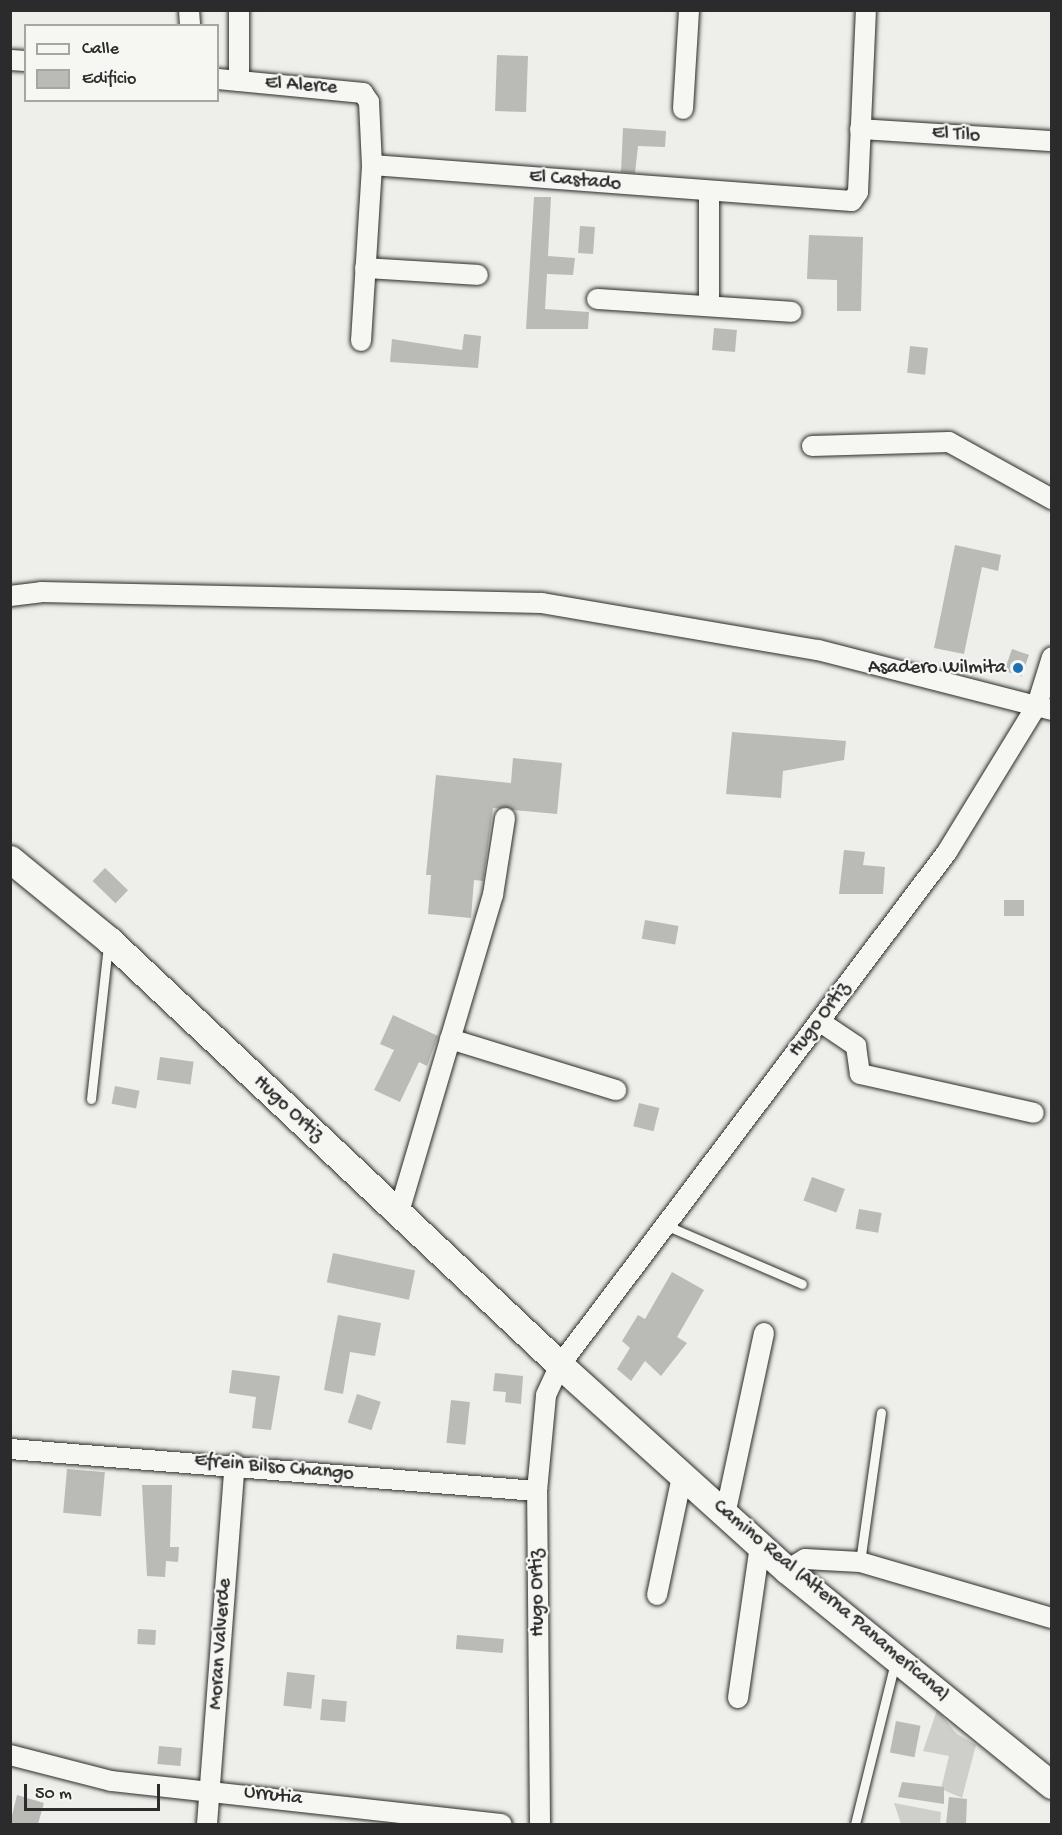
<!DOCTYPE html>
<style>
body{margin:0}
#map{position:relative;width:1062px;height:1835px;overflow:hidden;background:#eeeeea;font-family:"Gochi Hand",sans-serif}
div>[style]{position:absolute}
.green>*{inset:0;background:#cececa}
.building>*{inset:0;background:#babab7;transform-origin:0 0}
.roads{filter:drop-shadow(0 0 2px #2b2b2b) drop-shadow(0 0 2px #2b2b2b)}
.lane>*{height:9px;margin:-4.5px;padding:0 4.5px;transform-origin:4.5px;border-radius:4.5px;background:#f6f6f2}
.street>*{height:20px;margin:-10px;padding:0 10px;transform-origin:10px;border-radius:10px;background:#f6f6f2}
.secondary>*{height:27px;margin:-13.5px;padding:0 13.5px;transform-origin:13.5px;border-radius:13.5px;background:#f6f6f2}
.dots>*{width:16px;height:16px;translate:-50% -50%;box-sizing:border-box;border:3px solid #f6f6f2;border-radius:50%}
span{translate:-50% -50%;white-space:nowrap;text-align:center;line-height:1.15;-webkit-text-stroke:4.5px #f6f6f2;paint-order:stroke}
.street-label{font-size:20px;color:#2b2b2b}
.poi-label{font-size:20px;color:#2b2b2b}
.right{translate:-100% -50%;text-align:right}
.frame{position:absolute;inset:0;border:12px solid #2b2b2b;pointer-events:none}
.legend{position:absolute;left:24px;top:24px;width:195px;height:78px;box-sizing:border-box;background:#f6f6f2;border:2px solid #a5a5a2;margin:0;padding:8px 10px;list-style:none;font-size:18px;color:#2b2b2b}
.legend li{display:flex;align-items:center;gap:12px;height:30px}
.legend b{width:30px;border:2px solid #a5a5a2}
.scale{position:absolute;left:24px;top:1784px;width:136px;height:27px;box-sizing:border-box;border:3px solid #2b2b2b;border-top:0;padding-left:8px;font-size:18px;line-height:21px;white-space:nowrap;color:#2b2b2b;-webkit-text-stroke:4px #f6f6f2;paint-order:stroke}
</style>
<div id="map">
<div class="green">
<i style="clip-path:polygon(937px 1710px,957px 1734px,976px 1745px,962px 1798px,941px 1789px,949px 1756px,923px 1751px)"></i>
<i style="clip-path:polygon(894px 1803px,941px 1812px,940px 1824px,901px 1824px)"></i>
</div>
<div class="building">
<i style="left:497px;top:55px;width:31px;height:56px;rotate:2deg"></i>
<i style="clip-path:polygon(623px 128px,666px 131px,665px 147px,638px 146px,635px 173px,621px 172px)"></i>
<i style="clip-path:polygon(534px 197px,551px 197px,548px 256px,575px 258px,573px 275px,547px 274px,545px 309px,589px 312px,588px 329px,526px 329px)"></i>
<i style="left:580px;top:226px;width:15px;height:27px;rotate:4deg"></i>
<i style="clip-path:polygon(809px 235px,863px 237px,861px 311px,837px 311px,837px 280px,807px 279px)"></i>
<i style="left:714px;top:328px;width:23px;height:22px;rotate:5deg"></i>
<i style="clip-path:polygon(464px 334px,481px 336px,478px 368px,390px 362px,392px 339px,462px 350px)"></i>
<i style="left:910px;top:346px;width:18px;height:27px;rotate:6deg"></i>
<i style="clip-path:polygon(955px 545px,1001px 555px,998px 571px,982px 567px,964px 654px,934px 648px)"></i>
<i style="left:1012px;top:649px;width:18px;height:23px;rotate:19deg"></i>
<i style="clip-path:polygon(732px 732px,846px 741px,844px 760px,783px 771px,781px 798px,726px 794px)"></i>
<i style="clip-path:polygon(513px 758px,562px 763px,557px 814px,493px 808px,483px 881px,474px 880px,471px 918px,428px 914px,431px 875px,426px 875px,436px 775px,511px 783px)"></i>
<i style="clip-path:polygon(844px 850px,865px 852px,863px 865px,885px 867px,883px 894px,839px 894px)"></i>
<i style="left:105px;top:868px;width:32px;height:18px;rotate:44deg"></i>
<i style="left:1004px;top:900px;width:20px;height:16px"></i>
<i style="left:645px;top:920px;width:34px;height:19px;rotate:10deg"></i>
<i style="clip-path:polygon(393px 1015px,438px 1036px,427px 1066px,419px 1062px,400px 1102px,374px 1090px,394px 1050px,380px 1044px)"></i>
<i style="left:160px;top:1057px;width:34px;height:23px;rotate:8deg"></i>
<i style="left:115px;top:1086px;width:25px;height:18px;rotate:11deg"></i>
<i style="left:639px;top:1103px;width:21px;height:24px;rotate:14deg"></i>
<i style="left:812px;top:1177px;width:35px;height:25px;rotate:20deg"></i>
<i style="left:859px;top:1209px;width:23px;height:20px;rotate:10deg"></i>
<i style="left:333px;top:1253px;width:84px;height:30px;rotate:12deg"></i>
<i style="clip-path:polygon(672px 1272px,704px 1290px,677px 1337px,687px 1343px,661px 1376px,645px 1361px,631px 1381px,617px 1369px,630px 1348px,622px 1341px,638px 1315px,645px 1319px)"></i>
<i style="clip-path:polygon(338px 1315px,381px 1323px,375px 1356px,350px 1352px,343px 1394px,324px 1390px)"></i>
<i style="clip-path:polygon(232px 1370px,280px 1376px,271px 1430px,252px 1428px,256px 1397px,229px 1393px)"></i>
<i style="clip-path:polygon(495px 1373px,523px 1376px,521px 1404px,505px 1402px,506px 1392px,493px 1391px)"></i>
<i style="left:357px;top:1394px;width:25px;height:30px;rotate:18deg"></i>
<i style="left:451px;top:1400px;width:19px;height:43px;rotate:6deg"></i>
<i style="left:67px;top:1469px;width:38px;height:44px;rotate:5deg"></i>
<i style="clip-path:polygon(142px 1485px,172px 1485px,170px 1547px,179px 1547px,178px 1562px,166px 1561px,165px 1577px,147px 1576px)"></i>
<i style="left:138px;top:1629px;width:18px;height:15px;rotate:3deg"></i>
<i style="left:457px;top:1635px;width:47px;height:14px;rotate:5deg"></i>
<i style="left:287px;top:1672px;width:28px;height:34px;rotate:6deg"></i>
<i style="left:322px;top:1699px;width:25px;height:21px;rotate:5deg"></i>
<i style="left:896px;top:1721px;width:25px;height:32px;rotate:11deg"></i>
<i style="left:159px;top:1746px;width:23px;height:18px;rotate:5deg"></i>
<i style="clip-path:polygon(902px 1782px,944px 1787px,944px 1804px,898px 1797px)"></i>
<i style="clip-path:polygon(17px 1795px,44px 1803px,38px 1824px,10px 1824px)"></i>
<i style="clip-path:polygon(949px 1797px,967px 1799px,966px 1824px,946px 1824px)"></i>
</div>
<div class="roads">
<div class="lane">
<i style="left:91px;top:1099px;width:155px;rotate:-83.7deg"></i>
<i style="left:665px;top:1225px;width:149px;rotate:23.3deg"></i>
<i style="left:860px;top:1562px;width:151px;rotate:-82deg"></i>
<i style="left:855px;top:1824px;width:167px;rotate:-76.1deg"></i>
</div>
<div class="street">
<i style="left:189px;top:10px;width:16px;rotate:86deg"></i>
<i style="left:10px;top:60px;width:16px;rotate:4deg"></i>
<i style="left:218px;top:79px;width:146px;rotate:5.5deg"></i>
<i style="left:363px;top:93px;width:11px;rotate:56deg"></i>
<i style="left:369px;top:102px;width:63px;rotate:87.3deg"></i>
<i style="left:372px;top:165px;width:481px;rotate:4.3deg"></i>
<i style="left:852px;top:201px;width:11px;rotate:-56deg"></i>
<i style="left:858px;top:192px;width:182px;rotate:-87.5deg"></i>
<i style="left:239px;top:81px;width:71px;rotate:-90deg"></i>
<i style="left:683px;top:109px;width:99px;rotate:-86.5deg"></i>
<i style="left:860px;top:129px;width:192px;rotate:3.6deg"></i>
<i style="left:365px;top:268px;width:113px;rotate:3.5deg"></i>
<i style="left:597px;top:299px;width:195px;rotate:3.8deg"></i>
<i style="left:709px;top:306px;width:114px;rotate:-90deg"></i>
<i style="left:361px;top:341px;width:176px;rotate:-86.4deg"></i>
<i style="left:812px;top:446px;width:137px;rotate:-1.7deg"></i>
<i style="left:949px;top:442px;width:118px;rotate:29deg"></i>
<i style="left:10px;top:596px;width:31px;rotate:-7deg"></i>
<i style="left:41px;top:592px;width:501px;rotate:1.26deg"></i>
<i style="left:542px;top:603px;width:280px;rotate:9.7deg"></i>
<i style="left:818px;top:650px;width:242px;rotate:14.4deg"></i>
<i style="left:819px;top:1021px;width:45px;rotate:34deg"></i>
<i style="left:856px;top:1046px;width:28px;rotate:82deg"></i>
<i style="left:860px;top:1074px;width:178px;rotate:12.6deg"></i>
<i style="left:450px;top:1039px;width:174px;rotate:17.1deg"></i>
<i style="left:399px;top:1212px;width:331px;rotate:-73.5deg"></i>
<i style="left:493px;top:895px;width:78px;rotate:-81.1deg"></i>
<i style="left:10px;top:1449px;width:529px;rotate:4.56deg"></i>
<i style="left:725px;top:1515px;width:186px;rotate:-77.9deg"></i>
<i style="left:787px;top:1570px;width:21px;rotate:-31deg"></i>
<i style="left:805px;top:1559px;width:55px;rotate:3.1deg"></i>
<i style="left:860px;top:1562px;width:200px;rotate:16.3deg"></i>
<i style="left:657px;top:1595px;width:122px;rotate:-78.1deg"></i>
<i style="left:738px;top:1698px;width:154px;rotate:-81.8deg"></i>
<i style="left:10px;top:1755px;width:104px;rotate:14.4deg"></i>
<i style="left:111px;top:1781px;width:393px;rotate:6.3deg"></i>
<i style="left:207px;top:1824px;width:361px;rotate:-85.6deg"></i>
<i style="left:540px;top:1824px;width:333px;rotate:-90.5deg"></i>
<i style="left:537px;top:1491px;width:96px;rotate:-84.6deg"></i>
<i style="left:546px;top:1395px;width:33px;rotate:-65deg"></i>
<i style="left:560px;top:1365px;width:643px;rotate:-52.97deg"></i>
<i style="left:947px;top:852px;width:172px;rotate:-58.5deg"></i>
<i style="left:1037px;top:705px;width:50px;rotate:-72.6deg"></i>
</div>
<div class="secondary">
<i style="left:10px;top:859px;width:128px;rotate:39.3deg"></i>
<i style="left:109px;top:940px;width:620px;rotate:43.3deg"></i>
<i style="left:560px;top:1365px;width:306px;rotate:42.1deg"></i>
<i style="left:787px;top:1570px;width:341px;rotate:39.1deg"></i>
</div>
</div>
<div class="dots">
<i style="left:1018px;top:668px;background:#1f6fb2"></i>
</div>
<div class="street-label">
<span style="left:301px;top:86px;rotate:4deg">El Alerce</span>
<span style="left:956px;top:135px;rotate:4deg">El Tilo</span>
<span style="left:575px;top:181px;rotate:5deg">El Castado</span>
<span style="left:820px;top:1020px;rotate:-53deg">Hugo Ortiz</span>
<span style="left:288px;top:1109px;rotate:43deg">Hugo Ortiz</span>
<span style="left:274px;top:1468px;rotate:5deg">Efrein Bilso Chango</span>
<span style="left:538px;top:1593px;rotate:-91deg">Hugo Ortiz</span>
<span style="left:831px;top:1601px;rotate:40deg">Camino Real (Alterna Panamericana)</span>
<span style="left:221px;top:1644px;rotate:-86deg">Moran Valverde</span>
<span style="left:273px;top:1796px;rotate:7deg">Urrutia</span>
</div>
<div class="poi-label">
<span class="right" style="left:1006px;top:668px">Asadero Wilmita</span>
</div>
<div class="frame"></div>
<ul class="legend">
<li><b style="height:8px;background:#f6f6f2"></b>Calle</li>
<li><b style="height:16px;background:#babab7"></b>Edificio</li>
</ul>
<div class="scale">50 m</div>
</div>
